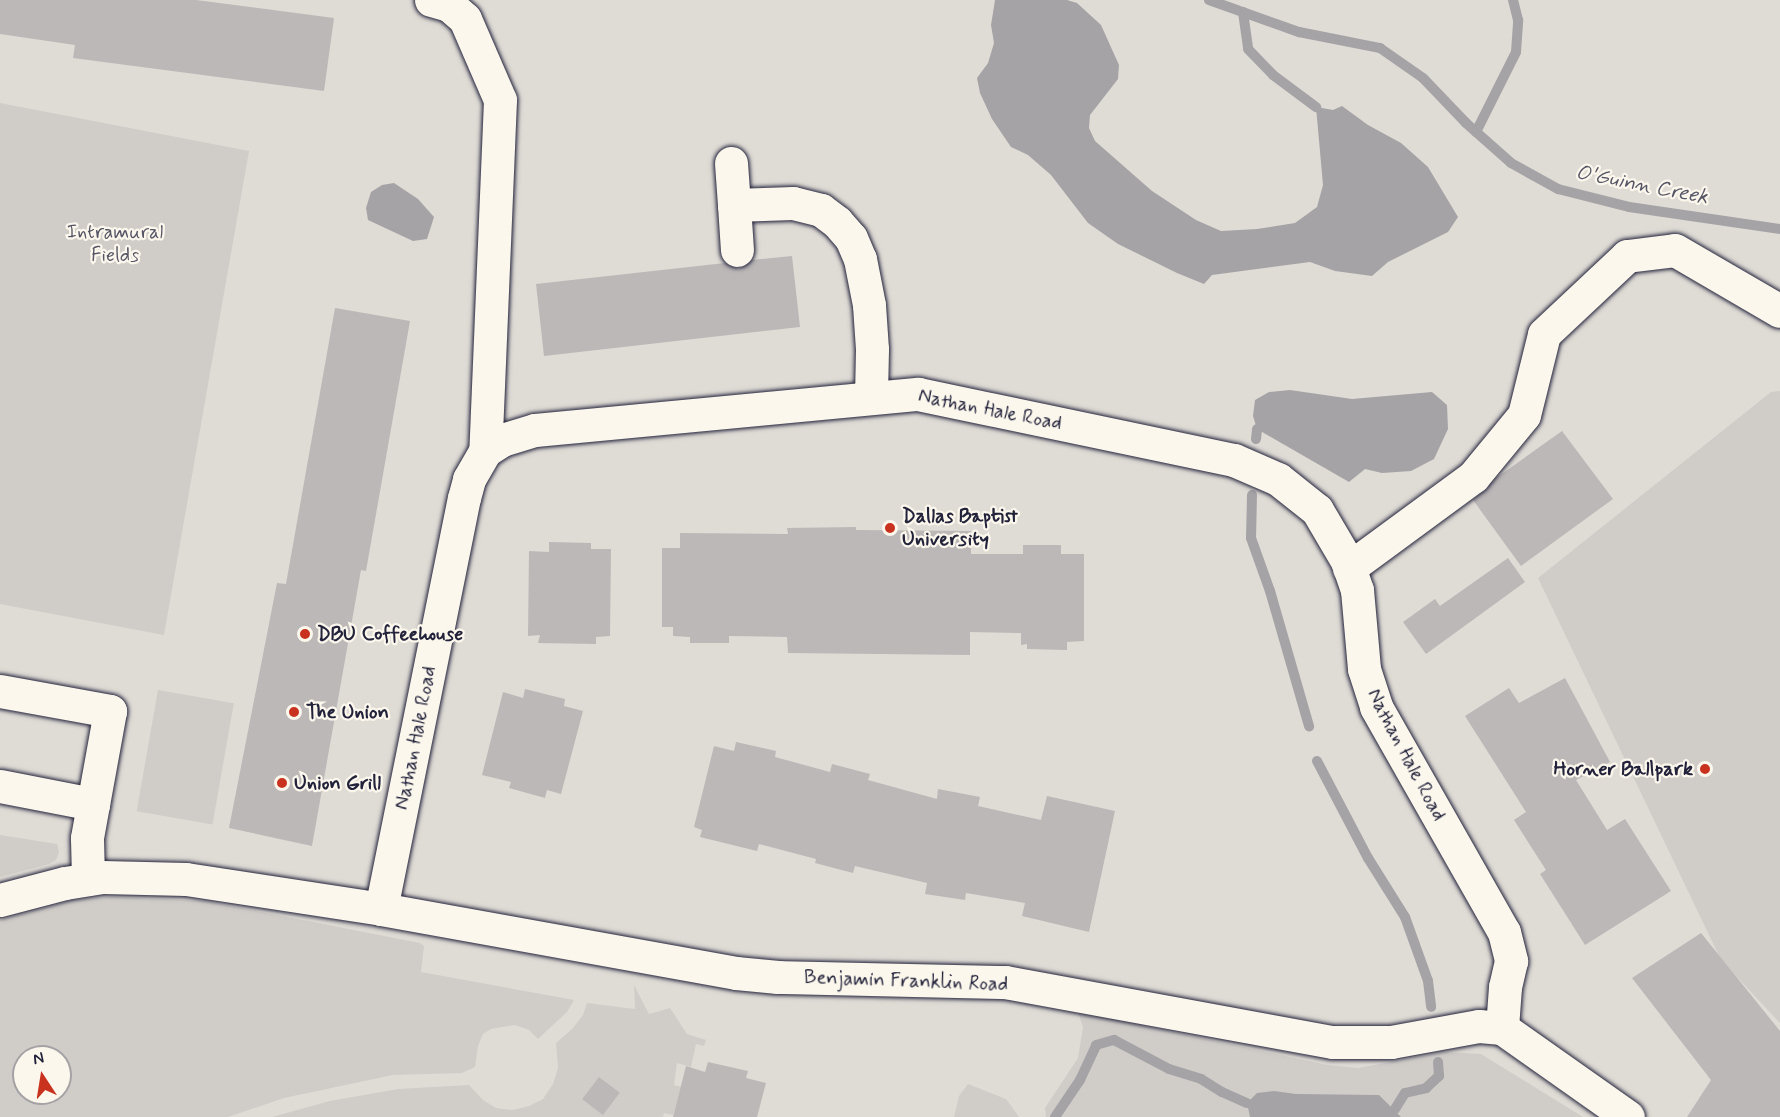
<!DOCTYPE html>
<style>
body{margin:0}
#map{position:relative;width:1780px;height:1117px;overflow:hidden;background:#eeeae2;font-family:Mynerve,sans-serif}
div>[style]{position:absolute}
.built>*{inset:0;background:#dfdbd5}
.green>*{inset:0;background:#d0cdc9;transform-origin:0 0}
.water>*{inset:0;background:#a6a3a7}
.stream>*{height:10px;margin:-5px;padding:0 5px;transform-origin:5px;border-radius:5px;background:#a6a3a7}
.building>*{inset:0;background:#bcb8b8;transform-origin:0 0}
.roads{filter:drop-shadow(0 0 2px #22223b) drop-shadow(0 0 2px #22223b)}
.minor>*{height:33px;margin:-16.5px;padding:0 16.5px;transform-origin:16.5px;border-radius:16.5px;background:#fbf7ec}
.dots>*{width:16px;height:16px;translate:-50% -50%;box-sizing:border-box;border:3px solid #fbf7ec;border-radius:50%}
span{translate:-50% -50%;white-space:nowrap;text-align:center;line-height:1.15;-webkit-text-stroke:4.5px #fbf7ec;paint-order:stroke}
.park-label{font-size:20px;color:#565566}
.street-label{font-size:20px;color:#22223b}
.poi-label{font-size:20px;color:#22223b;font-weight:700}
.left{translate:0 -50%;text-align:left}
.right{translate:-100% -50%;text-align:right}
.water-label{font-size:21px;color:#575666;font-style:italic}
.north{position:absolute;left:12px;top:1045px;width:60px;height:60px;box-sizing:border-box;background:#fbf7ec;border:2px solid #a4a2a5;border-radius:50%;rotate:348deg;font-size:16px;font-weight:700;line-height:24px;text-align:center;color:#22223b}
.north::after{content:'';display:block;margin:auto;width:21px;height:27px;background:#c8321e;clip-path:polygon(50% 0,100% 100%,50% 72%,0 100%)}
</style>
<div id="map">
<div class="built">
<i style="clip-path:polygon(evenodd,0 0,1780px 0,1780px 1117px,0 1117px,0 0,24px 1057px,60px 1057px,60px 1093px,24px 1093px,24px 1057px)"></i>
</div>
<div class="green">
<i style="clip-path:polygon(0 103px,249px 151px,164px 635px,0 604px)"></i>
<i style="clip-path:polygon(1780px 391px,1780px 1023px,1721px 960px,1538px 578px,1771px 392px)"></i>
<i style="left:158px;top:690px;width:77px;height:123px;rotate:10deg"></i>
<i style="clip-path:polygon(0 835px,57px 844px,59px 852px,56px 860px,49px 864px,0 877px)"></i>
<i style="clip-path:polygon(evenodd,110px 897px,205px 901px,420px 943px,424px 946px,421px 972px,574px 1000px,567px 1012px,538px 1039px,529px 1030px,515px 1025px,491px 1029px,483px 1034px,478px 1046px,475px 1067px,462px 1073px,393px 1075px,284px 1098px,228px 1117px,0 1117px,0 920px,74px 900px,110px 897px,24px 1057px,60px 1057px,60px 1093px,24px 1093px,24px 1057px)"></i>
<i style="clip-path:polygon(634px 985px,649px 1014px,670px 1008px,687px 1034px,706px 1040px,704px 1046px,696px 1044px,691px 1067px,677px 1063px,674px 1085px,681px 1087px,673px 1115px,664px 1113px,663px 1117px,272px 1117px,330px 1101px,398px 1089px,469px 1085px,483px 1100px,496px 1108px,513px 1110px,529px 1106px,543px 1099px,553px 1084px,558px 1068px,556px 1043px,573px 1028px,583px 1015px,587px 1003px,635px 1009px)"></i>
<i style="clip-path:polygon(1078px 1012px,1327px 1065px,1358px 1068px,1445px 1052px,1481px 1054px,1583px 1117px,1046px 1117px,1045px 1108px,1078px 1058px,1083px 1027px)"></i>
<i style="clip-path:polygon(968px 1084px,1006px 1099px,1019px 1117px,954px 1117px,959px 1096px)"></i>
</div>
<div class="water">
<i style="clip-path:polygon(995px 0,1067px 0,1077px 3px,1101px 25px,1119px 65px,1118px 79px,1090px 115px,1089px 128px,1095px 141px,1152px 191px,1196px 220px,1221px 231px,1257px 229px,1295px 223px,1317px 207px,1323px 185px,1316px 107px,1333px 110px,1342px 106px,1368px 125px,1401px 143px,1428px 167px,1458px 217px,1448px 232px,1388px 262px,1372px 276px,1335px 271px,1310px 262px,1212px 275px,1204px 284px,1177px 273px,1118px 244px,1088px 223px,1051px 175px,1028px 155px,1011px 147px,992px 119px,980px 93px,977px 78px,988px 63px,994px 43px,991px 25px)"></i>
<i style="clip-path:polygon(394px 183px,418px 199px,434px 217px,427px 239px,413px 241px,368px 220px,366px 208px,371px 192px,382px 185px)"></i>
<i style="clip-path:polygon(1290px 390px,1352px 399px,1432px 392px,1447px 405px,1448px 429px,1434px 459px,1411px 471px,1382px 473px,1365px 469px,1349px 482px,1257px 429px,1253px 416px,1255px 400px,1269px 392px)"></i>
<i style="clip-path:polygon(1274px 1091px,1296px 1094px,1379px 1095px,1401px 1117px,1250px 1117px,1247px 1103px,1257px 1093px)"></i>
</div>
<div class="stream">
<i style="left:1209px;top:0;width:96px;rotate:19.6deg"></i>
<i style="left:1299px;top:32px;width:83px;rotate:11.2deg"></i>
<i style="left:1380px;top:48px;width:52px;rotate:34.9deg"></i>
<i style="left:1423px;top:78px;width:62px;rotate:46.3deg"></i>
<i style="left:1466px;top:123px;width:60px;rotate:41.6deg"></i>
<i style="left:1511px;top:163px;width:54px;rotate:29deg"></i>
<i style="left:1558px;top:189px;width:73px;rotate:14.2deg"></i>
<i style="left:1629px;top:207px;width:153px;rotate:8.3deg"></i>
<i style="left:1243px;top:12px;width:37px;rotate:82deg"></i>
<i style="left:1248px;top:49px;width:36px;rotate:46deg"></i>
<i style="left:1273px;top:75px;width:54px;rotate:36.7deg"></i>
<i style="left:1476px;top:132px;width:89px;rotate:-63.4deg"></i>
<i style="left:1516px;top:52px;width:32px;rotate:-86deg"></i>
<i style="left:1518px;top:20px;width:21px;rotate:-104deg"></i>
<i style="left:1256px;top:439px;width:10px;rotate:-84deg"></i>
<i style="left:1252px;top:495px;width:43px;rotate:91.3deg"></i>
<i style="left:1251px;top:538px;width:56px;rotate:70.3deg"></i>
<i style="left:1270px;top:591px;width:141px;rotate:73.9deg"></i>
<i style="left:1317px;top:761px;width:110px;rotate:62.3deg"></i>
<i style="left:1368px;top:858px;width:70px;rotate:57.9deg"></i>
<i style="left:1405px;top:917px;width:68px;rotate:70.2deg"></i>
<i style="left:1428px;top:981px;width:26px;rotate:83deg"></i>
<i style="left:1395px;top:1109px;width:19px;rotate:-58deg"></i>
<i style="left:1405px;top:1093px;width:22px;rotate:-13deg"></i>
<i style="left:1426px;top:1088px;width:18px;rotate:-43deg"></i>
<i style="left:1439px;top:1076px;width:14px;rotate:-94deg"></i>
<i style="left:1055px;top:1117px;width:45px;rotate:-56deg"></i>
<i style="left:1080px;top:1080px;width:38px;rotate:-65deg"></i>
<i style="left:1096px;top:1045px;width:19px;rotate:-16deg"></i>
<i style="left:1114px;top:1040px;width:62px;rotate:27.8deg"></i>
<i style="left:1169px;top:1069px;width:34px;rotate:17deg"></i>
<i style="left:1201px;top:1079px;width:25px;rotate:32deg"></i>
<i style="left:1222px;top:1092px;width:27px;rotate:24deg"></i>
</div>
<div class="building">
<i style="clip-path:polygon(0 0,196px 0,334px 18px,324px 91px,73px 58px,75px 45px,0 34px)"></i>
<i style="clip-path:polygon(792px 256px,800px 327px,544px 356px,536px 284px,725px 263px,739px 269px,752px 260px)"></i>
<i style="clip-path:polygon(335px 308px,410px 321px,366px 571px,361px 570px,312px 846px,229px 828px,277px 583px,286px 584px)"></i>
<i style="clip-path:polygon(1562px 431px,1613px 499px,1521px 566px,1473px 500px,1496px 478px)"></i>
<i style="clip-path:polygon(856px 527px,856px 530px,971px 531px,971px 554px,1023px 554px,1023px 545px,1061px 545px,1061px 554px,1084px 554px,1084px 641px,1067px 642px,1067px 650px,1027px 649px,1027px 644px,1021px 645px,1021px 633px,970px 632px,970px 655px,788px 653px,787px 637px,729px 636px,729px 643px,690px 643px,690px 637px,673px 636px,673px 627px,662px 627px,662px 548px,680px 548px,680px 533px,788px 534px,787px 528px)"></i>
<i style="clip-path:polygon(549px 542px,591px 543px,591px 549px,611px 549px,610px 636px,596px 637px,596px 644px,538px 643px,540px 635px,528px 636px,529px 551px,549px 552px)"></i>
<i style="clip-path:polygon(1508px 558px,1525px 582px,1426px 654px,1403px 622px,1435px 599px,1440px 606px)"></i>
<i style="clip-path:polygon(1565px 678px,1610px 762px,1576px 780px,1607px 830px,1625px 819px,1671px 891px,1585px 945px,1540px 874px,1546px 870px,1514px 820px,1526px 812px,1465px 716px,1509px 688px,1519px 703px)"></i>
<i style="clip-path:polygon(525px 689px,565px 699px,564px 706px,583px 711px,561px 794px,547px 790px,545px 798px,509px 788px,511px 782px,482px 775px,503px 692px,523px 698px)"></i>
<i style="clip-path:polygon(736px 742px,776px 751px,775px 757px,830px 772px,832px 764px,870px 774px,868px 780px,937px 799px,938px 789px,980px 797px,978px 806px,1041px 820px,1047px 796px,1115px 811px,1089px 932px,1022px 916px,1025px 903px,966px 893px,965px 900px,925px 894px,927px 883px,855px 866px,853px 873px,815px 863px,816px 859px,759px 844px,757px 851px,700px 837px,702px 830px,694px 827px,714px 746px,734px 751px)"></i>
<i style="clip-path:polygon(1701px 933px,1780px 1031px,1780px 1117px,1687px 1117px,1711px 1080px,1632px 978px)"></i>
<i style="clip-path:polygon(708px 1062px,748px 1071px,746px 1078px,766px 1083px,757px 1117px,673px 1117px,686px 1066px,705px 1072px)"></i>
<i style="left:599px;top:1077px;width:26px;height:28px;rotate:37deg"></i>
</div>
<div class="roads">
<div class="minor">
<i style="left:431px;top:0;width:19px;rotate:16deg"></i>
<i style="left:449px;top:5px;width:21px;rotate:41deg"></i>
<i style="left:465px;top:19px;width:88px;rotate:66.6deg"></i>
<i style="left:500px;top:100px;width:351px;rotate:92.4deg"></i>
<i style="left:731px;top:163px;width:42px;rotate:85.9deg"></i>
<i style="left:734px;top:205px;width:59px;rotate:-1.9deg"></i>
<i style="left:793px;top:203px;width:29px;rotate:14deg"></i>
<i style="left:821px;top:210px;width:20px;rotate:37deg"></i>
<i style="left:837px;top:222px;width:21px;rotate:49deg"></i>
<i style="left:851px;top:238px;width:23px;rotate:67deg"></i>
<i style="left:860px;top:259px;width:47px;rotate:78.9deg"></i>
<i style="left:869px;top:305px;width:44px;rotate:86.1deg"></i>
<i style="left:872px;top:349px;width:48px;rotate:91.2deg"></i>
<i style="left:734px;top:205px;width:45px;rotate:86.2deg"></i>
<i style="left:1349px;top:568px;width:154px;rotate:-36.3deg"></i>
<i style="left:1473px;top:477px;width:80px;rotate:-50.6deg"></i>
<i style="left:1524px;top:415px;width:83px;rotate:-76.1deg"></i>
<i style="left:1544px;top:334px;width:114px;rotate:-43.2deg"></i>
<i style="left:1627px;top:256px;width:48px;rotate:-7.1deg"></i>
<i style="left:1675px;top:250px;width:121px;rotate:30.2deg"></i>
<i style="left:0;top:691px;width:112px;rotate:10.3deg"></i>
<i style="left:110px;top:711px;width:129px;rotate:100.3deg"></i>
<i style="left:87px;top:838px;width:41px;rotate:88.6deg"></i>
<i style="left:0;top:786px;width:95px;rotate:11deg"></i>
<i style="left:0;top:900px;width:67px;rotate:-14.7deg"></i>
<i style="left:65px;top:883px;width:38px;rotate:-9deg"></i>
<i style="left:103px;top:877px;width:83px;rotate:1.4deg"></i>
<i style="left:186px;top:879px;width:197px;rotate:8.7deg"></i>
<i style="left:381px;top:909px;width:361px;rotate:10.2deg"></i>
<i style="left:736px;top:973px;width:42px;rotate:5.4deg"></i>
<i style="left:778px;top:977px;width:227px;rotate:1.3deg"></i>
<i style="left:1005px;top:982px;width:333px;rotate:10.4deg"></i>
<i style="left:1333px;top:1042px;width:58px"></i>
<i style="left:1391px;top:1042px;width:89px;rotate:-10.3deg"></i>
<i style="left:1479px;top:1026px;width:23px;rotate:5deg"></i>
<i style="left:1502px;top:1028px;width:154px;rotate:35.2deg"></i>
<i style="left:381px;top:909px;width:419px;rotate:-78.6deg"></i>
<i style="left:464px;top:498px;width:20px;rotate:-75deg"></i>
<i style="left:469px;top:479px;width:32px;rotate:-60deg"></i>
<i style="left:485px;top:451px;width:20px;rotate:-33deg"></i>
<i style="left:502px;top:440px;width:34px;rotate:-17deg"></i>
<i style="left:535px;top:430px;width:385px;rotate:-5.4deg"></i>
<i style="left:918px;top:394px;width:323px;rotate:11.8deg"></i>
<i style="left:1234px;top:460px;width:48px;rotate:23.4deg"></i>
<i style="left:1278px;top:479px;width:50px;rotate:38.5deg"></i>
<i style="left:1317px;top:510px;width:59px;rotate:59.5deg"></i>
<i style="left:1347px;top:561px;width:31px;rotate:71deg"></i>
<i style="left:1357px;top:590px;width:79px;rotate:84.9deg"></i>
<i style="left:1364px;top:669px;width:40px;rotate:72deg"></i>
<i style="left:1376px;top:707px;width:259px;rotate:60.4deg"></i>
<i style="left:1504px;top:932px;width:30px;rotate:76deg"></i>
<i style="left:1511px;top:961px;width:27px;rotate:103deg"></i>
<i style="left:1505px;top:987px;width:41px;rotate:94.2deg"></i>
</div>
</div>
<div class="dots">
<i style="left:890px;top:528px;background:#c8321e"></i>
<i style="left:305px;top:634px;background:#c8321e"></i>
<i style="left:294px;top:712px;background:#c8321e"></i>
<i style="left:1705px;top:769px;background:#c8321e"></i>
<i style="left:282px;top:783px;background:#c8321e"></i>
</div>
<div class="park-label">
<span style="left:115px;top:244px">Intramural<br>Fields</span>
</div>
<div class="street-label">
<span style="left:990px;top:410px;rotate:11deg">Nathan Hale Road</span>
<span style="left:416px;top:738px;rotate:-79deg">Nathan Hale Road</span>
<span style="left:1406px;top:755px;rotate:62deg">Nathan Hale Road</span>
<span style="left:906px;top:981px;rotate:2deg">Benjamin Franklin Road</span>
</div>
<div class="poi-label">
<span class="left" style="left:902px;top:528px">Dallas Baptist<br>University</span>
<span class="left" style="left:317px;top:634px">DBU Coffeehouse</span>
<span class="left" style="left:306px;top:712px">The Union</span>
<span class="right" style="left:1693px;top:769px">Horner Ballpark</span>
<span class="left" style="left:294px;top:783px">Union Grill</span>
</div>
<div class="water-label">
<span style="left:1642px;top:185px;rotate:11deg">O'Guinn Creek</span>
</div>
<div class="north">N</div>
</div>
